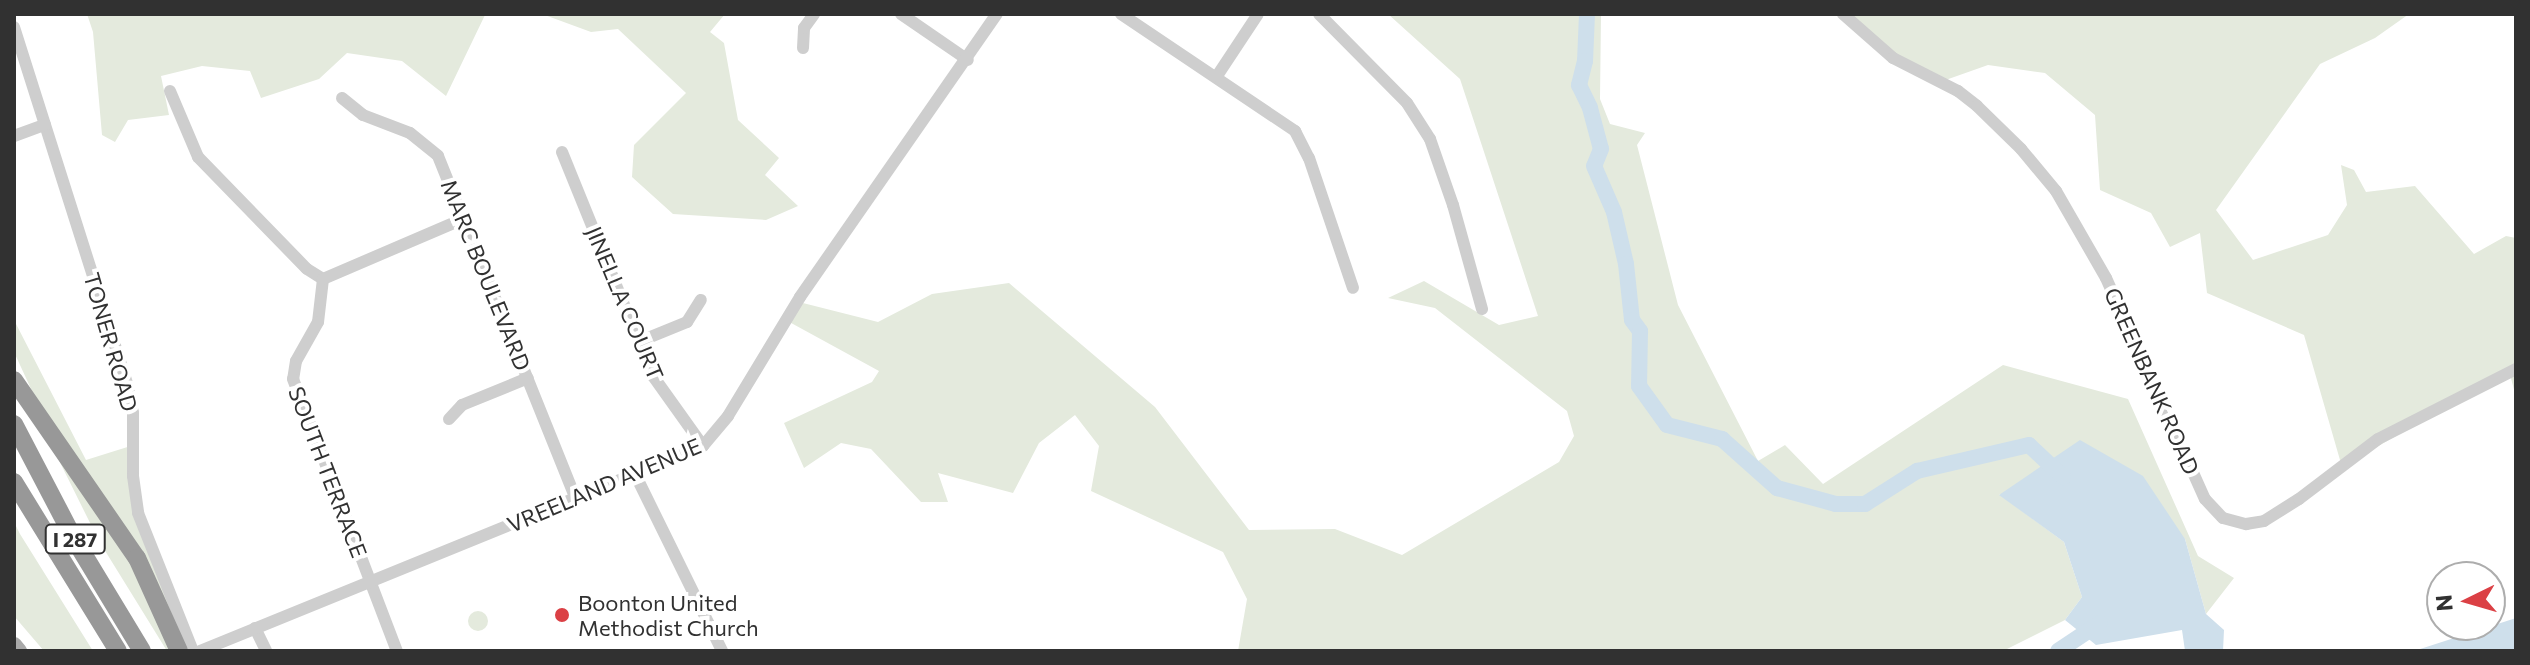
<!DOCTYPE html>
<style>
body{margin:0}
#map{position:relative;width:2530px;height:665px;overflow:hidden;background:#fff;font-family:Commissioner,sans-serif}
div>[style]{position:absolute}
.green>*{inset:0;background:#e4eadd}
.round{border-radius:50%}
.water>*{inset:0;background:#cedfeb}
.river>*{height:16px;margin:-8px;padding:0 8px;transform-origin:8px;border-radius:8px;background:#cedfeb}
.minor>*{height:12px;margin:-6px;padding:0 6px;transform-origin:6px;border-radius:6px;background:#cecece}
.major>*{height:16px;margin:-8px;padding:0 8px;transform-origin:8px;border-radius:8px;background:#a9a9a9}
.highway>*{height:18px;margin:-9px;padding:0 9px;transform-origin:9px;border-radius:9px;background:#989898}
.dots>*{width:22px;height:22px;translate:-50% -50%;box-sizing:border-box;border:4px solid #fff;border-radius:50%}
span{translate:-50% -50%;white-space:nowrap;text-align:center;line-height:1.15;-webkit-text-stroke:8px #fff;paint-order:stroke}
.shield-label span{padding:2px 6px;background:#fff;border:2px solid;border-radius:6px;-webkit-text-stroke-width:0}
.shield-label{font-size:20px;color:#313131;font-weight:700}
.street-label{font-size:22px;color:#313131}
.poi-label{font-size:22px;color:#313131}
.left{translate:0 -50%;text-align:left}
.frame{position:absolute;inset:0;border:16px solid #313131;pointer-events:none}
.north{position:absolute;left:2426px;top:561px;width:80px;height:80px;box-sizing:border-box;background:#fff;border:2px solid #adadad;border-radius:50%;rotate:265deg;font-size:22px;font-weight:700;line-height:32px;text-align:center;color:#313131}
.north::after{content:'';display:block;margin:auto;width:28px;height:36px;background:#db4045;clip-path:polygon(50% 0,100% 100%,50% 72%,0 100%)}
</style>
<div id="map">
<div class="green">
<i style="clip-path:polygon(87px 14px,490px 14px,485px 15px,446px 96px,402px 61px,347px 53px,319px 79px,261px 98px,250px 71px,202px 66px,161px 76px,169px 115px,128px 120px,115px 142px,102px 135px,93px 32px)"></i>
<i style="clip-path:polygon(542px 14px,725px 14px,710px 32px,724px 43px,738px 120px,779px 158px,765px 175px,798px 206px,766px 220px,673px 214px,632px 177px,634px 145px,686px 93px,618px 29px,591px 32px)"></i>
<i style="clip-path:polygon(1388px 14px,1601px 14px,1600px 99px,1610px 124px,1645px 133px,1637px 145px,1678px 305px,1758px 461px,1785px 445px,1823px 484px,2003px 365px,2128px 399px,2198px 556px,2234px 578px,2206px 614px,2185px 539px,1999px 494px,2064px 542px,2082px 597px,2065px 620px,2003px 651px,1238px 651px,1247px 599px,1223px 552px,1091px 491px,1099px 446px,1075px 415px,1039px 443px,1013px 493px,938px 473px,948px 502px,921px 502px,871px 449px,841px 443px,804px 468px,784px 423px,872px 382px,879px 371px,782px 318px,795px 301px,878px 322px,932px 294px,1009px 283px,1155px 407px,1249px 530px,1335px 529px,1402px 555px,1559px 462px,1574px 436px,1567px 411px,1435px 308px,1388px 298px,1424px 281px,1499px 325px,1538px 316px,1460px 79px)"></i>
<i style="clip-path:polygon(1842px 14px,2409px 14px,2375px 38px,2320px 64px,2216px 210px,2253px 260px,2328px 235px,2347px 205px,2341px 165px,2354px 170px,2366px 192px,2415px 186px,2474px 254px,2506px 236px,2516px 238px,2516px 397px,2509px 371px,2342px 467px,2304px 335px,2207px 293px,2200px 233px,2170px 247px,2151px 213px,2100px 190px,2095px 115px,2045px 73px,1988px 65px,1940px 82px,1906px 65px)"></i>
<i style="clip-path:polygon(14px 320px,86px 460px,137px 444px,138px 516px,198px 651px,167px 651px,99px 541px,32px 406px,38px 404px,14px 352px)"></i>
<i style="clip-path:polygon(14px 522px,20px 534px,93px 651px,44px 651px,14px 616px)"></i>
<i class="round" style="left:468px;top:611px;width:20px;height:20px"></i>
</div>
<div class="water">
<i style="clip-path:polygon(2080px 440px,2143px 476px,2185px 539px,2206px 614px,2224px 630px,2223px 651px,2185px 651px,2182px 630px,2096px 645px,2065px 620px,2082px 597px,2064px 542px,1999px 495px)"></i>
<i style="clip-path:polygon(2516px 618px,2516px 651px,2414px 651px)"></i>
</div>
<div class="river">
<i style="left:1587px;top:14px;width:47px;rotate:92.4deg"></i>
<i style="left:1585px;top:61px;width:25px;rotate:104deg"></i>
<i style="left:1579px;top:85px;width:25px;rotate:64deg"></i>
<i style="left:1590px;top:108px;width:42px;rotate:75deg"></i>
<i style="left:1601px;top:149px;width:18px;rotate:112deg"></i>
<i style="left:1594px;top:166px;width:50px;rotate:66.5deg"></i>
<i style="left:1614px;top:212px;width:53px;rotate:77deg"></i>
<i style="left:1626px;top:264px;width:56px;rotate:83.9deg"></i>
<i style="left:1632px;top:320px;width:14px;rotate:54deg"></i>
<i style="left:1640px;top:331px;width:55px;rotate:91deg"></i>
<i style="left:1639px;top:386px;width:48px;rotate:54.3deg"></i>
<i style="left:1667px;top:425px;width:57px;rotate:14.3deg"></i>
<i style="left:1722px;top:439px;width:74px;rotate:41.7deg"></i>
<i style="left:1777px;top:488px;width:61px;rotate:15.2deg"></i>
<i style="left:1836px;top:504px;width:29px"></i>
<i style="left:1865px;top:504px;width:62px;rotate:-32.4deg"></i>
<i style="left:1917px;top:471px;width:115px;rotate:-13.1deg"></i>
<i style="left:2029px;top:445px;width:47px;rotate:43.3deg"></i>
<i style="left:2058px;top:651px;width:50px;rotate:-33.7deg"></i>
</div>
<div class="minor">
<i style="left:901px;top:14px;width:81px;rotate:34.5deg"></i>
<i style="left:1121px;top:14px;width:210px;rotate:33.9deg"></i>
<i style="left:1295px;top:131px;width:30px;rotate:63deg"></i>
<i style="left:1309px;top:158px;width:137px;rotate:71.3deg"></i>
<i style="left:1319px;top:14px;width:125px;rotate:45.3deg"></i>
<i style="left:1407px;top:103px;width:43px;rotate:57.4deg"></i>
<i style="left:1430px;top:139px;width:70px;rotate:70.8deg"></i>
<i style="left:1453px;top:205px;width:108px;rotate:74.4deg"></i>
<i style="left:1843px;top:14px;width:67px;rotate:41.3deg"></i>
<i style="left:1893px;top:58px;width:73px;rotate:26.9deg"></i>
<i style="left:1958px;top:91px;width:24px;rotate:38deg"></i>
<i style="left:1977px;top:106px;width:62px;rotate:44.3deg"></i>
<i style="left:2021px;top:149px;width:55px;rotate:50.2deg"></i>
<i style="left:2056px;top:191px;width:100px;rotate:60.1deg"></i>
<i style="left:2106px;top:278px;width:242px;rotate:65.9deg"></i>
<i style="left:2205px;top:499px;width:26px;rotate:47deg"></i>
<i style="left:2223px;top:518px;width:24px;rotate:15deg"></i>
<i style="left:2246px;top:524px;width:18px;rotate:-9deg"></i>
<i style="left:2264px;top:521px;width:41px;rotate:-32.2deg"></i>
<i style="left:2299px;top:499px;width:99px;rotate:-37.2deg"></i>
<i style="left:2378px;top:439px;width:155px;rotate:-26.9deg"></i>
<i style="left:14px;top:27px;width:378px;rotate:72.4deg"></i>
<i style="left:128px;top:387px;width:26px;rotate:79deg"></i>
<i style="left:133px;top:413px;width:63px;rotate:90deg"></i>
<i style="left:133px;top:476px;width:37px;rotate:82deg"></i>
<i style="left:138px;top:513px;width:149px;rotate:68.3deg"></i>
<i style="left:803px;top:48px;width:20px;rotate:-87deg"></i>
<i style="left:804px;top:28px;width:17px;rotate:-54deg"></i>
<i style="left:1217px;top:76px;width:74px;rotate:-56.5deg"></i>
<i style="left:170px;top:91px;width:72px;rotate:67deg"></i>
<i style="left:198px;top:157px;width:156px;rotate:45.8deg"></i>
<i style="left:307px;top:269px;width:19px;rotate:32deg"></i>
<i style="left:323px;top:279px;width:43px;rotate:96.6deg"></i>
<i style="left:318px;top:322px;width:45px;rotate:119.4deg"></i>
<i style="left:296px;top:361px;width:18px;rotate:99deg"></i>
<i style="left:293px;top:379px;width:291px;rotate:69.1deg"></i>
<i style="left:342px;top:98px;width:27px;rotate:39deg"></i>
<i style="left:363px;top:115px;width:50px;rotate:21deg"></i>
<i style="left:410px;top:133px;width:36px;rotate:39deg"></i>
<i style="left:438px;top:156px;width:371px;rotate:68.1deg"></i>
<i style="left:14px;top:136px;width:33px;rotate:-20deg"></i>
<i style="left:562px;top:152px;width:242px;rotate:67.9deg"></i>
<i style="left:653px;top:376px;width:86px;rotate:54.5deg"></i>
<i style="left:323px;top:279px;width:152px;rotate:-23.2deg"></i>
<i style="left:638px;top:342px;width:53px;rotate:-22.2deg"></i>
<i style="left:687px;top:322px;width:26px;rotate:-58deg"></i>
<i style="left:449px;top:419px;width:19px;rotate:-47deg"></i>
<i style="left:462px;top:405px;width:71px;rotate:-22.2deg"></i>
<i style="left:636px;top:476px;width:195px;rotate:63.8deg"></i>
<i style="left:255px;top:628px;width:25px;rotate:64deg"></i>
<i style="left:200px;top:651px;width:543px;rotate:-22.17deg"></i>
<i style="left:703px;top:446px;width:39px;rotate:-50deg"></i>
<i style="left:728px;top:416px;width:139px;rotate:-58.8deg"></i>
<i style="left:800px;top:297px;width:345px;rotate:-55.2deg"></i>
</div>
<div class="major">
<i style="left:14px;top:645px;width:8px;rotate:50deg"></i>
</div>
<div class="highway">
<i style="left:14px;top:380px;width:216px;rotate:55.4deg"></i>
<i style="left:137px;top:558px;width:102px;rotate:65.7deg"></i>
<i style="left:14px;top:424px;width:127px;rotate:62.4deg"></i>
<i style="left:73px;top:537px;width:133px;rotate:58.8deg"></i>
<i style="left:14px;top:482px;width:198px;rotate:58.4deg"></i>
</div>
<div class="dots">
<i style="left:562px;top:615px;background:#db4045"></i>
</div>
<div class="shield-label">
<span style="left:75px;top:539px">I 287</span>
</div>
<div class="street-label">
<span style="left:486px;top:275px;rotate:68deg">MARC BOULEVARD</span>
<span style="left:625px;top:303px;rotate:67deg">JINELLA COURT</span>
<span style="left:111px;top:342px;rotate:74deg">TONER ROAD</span>
<span style="left:2152px;top:381px;rotate:66deg">GREENBANK ROAD</span>
<span style="left:328px;top:472px;rotate:69deg">SOUTH TERRACE</span>
<span style="left:604px;top:485px;rotate:-23deg">VREELAND AVENUE</span>
</div>
<div class="poi-label">
<span class="left" style="left:578px;top:615px">Boonton United<br>Methodist Church</span>
</div>
<div class="frame"></div>
<div class="north">N</div>
</div>
